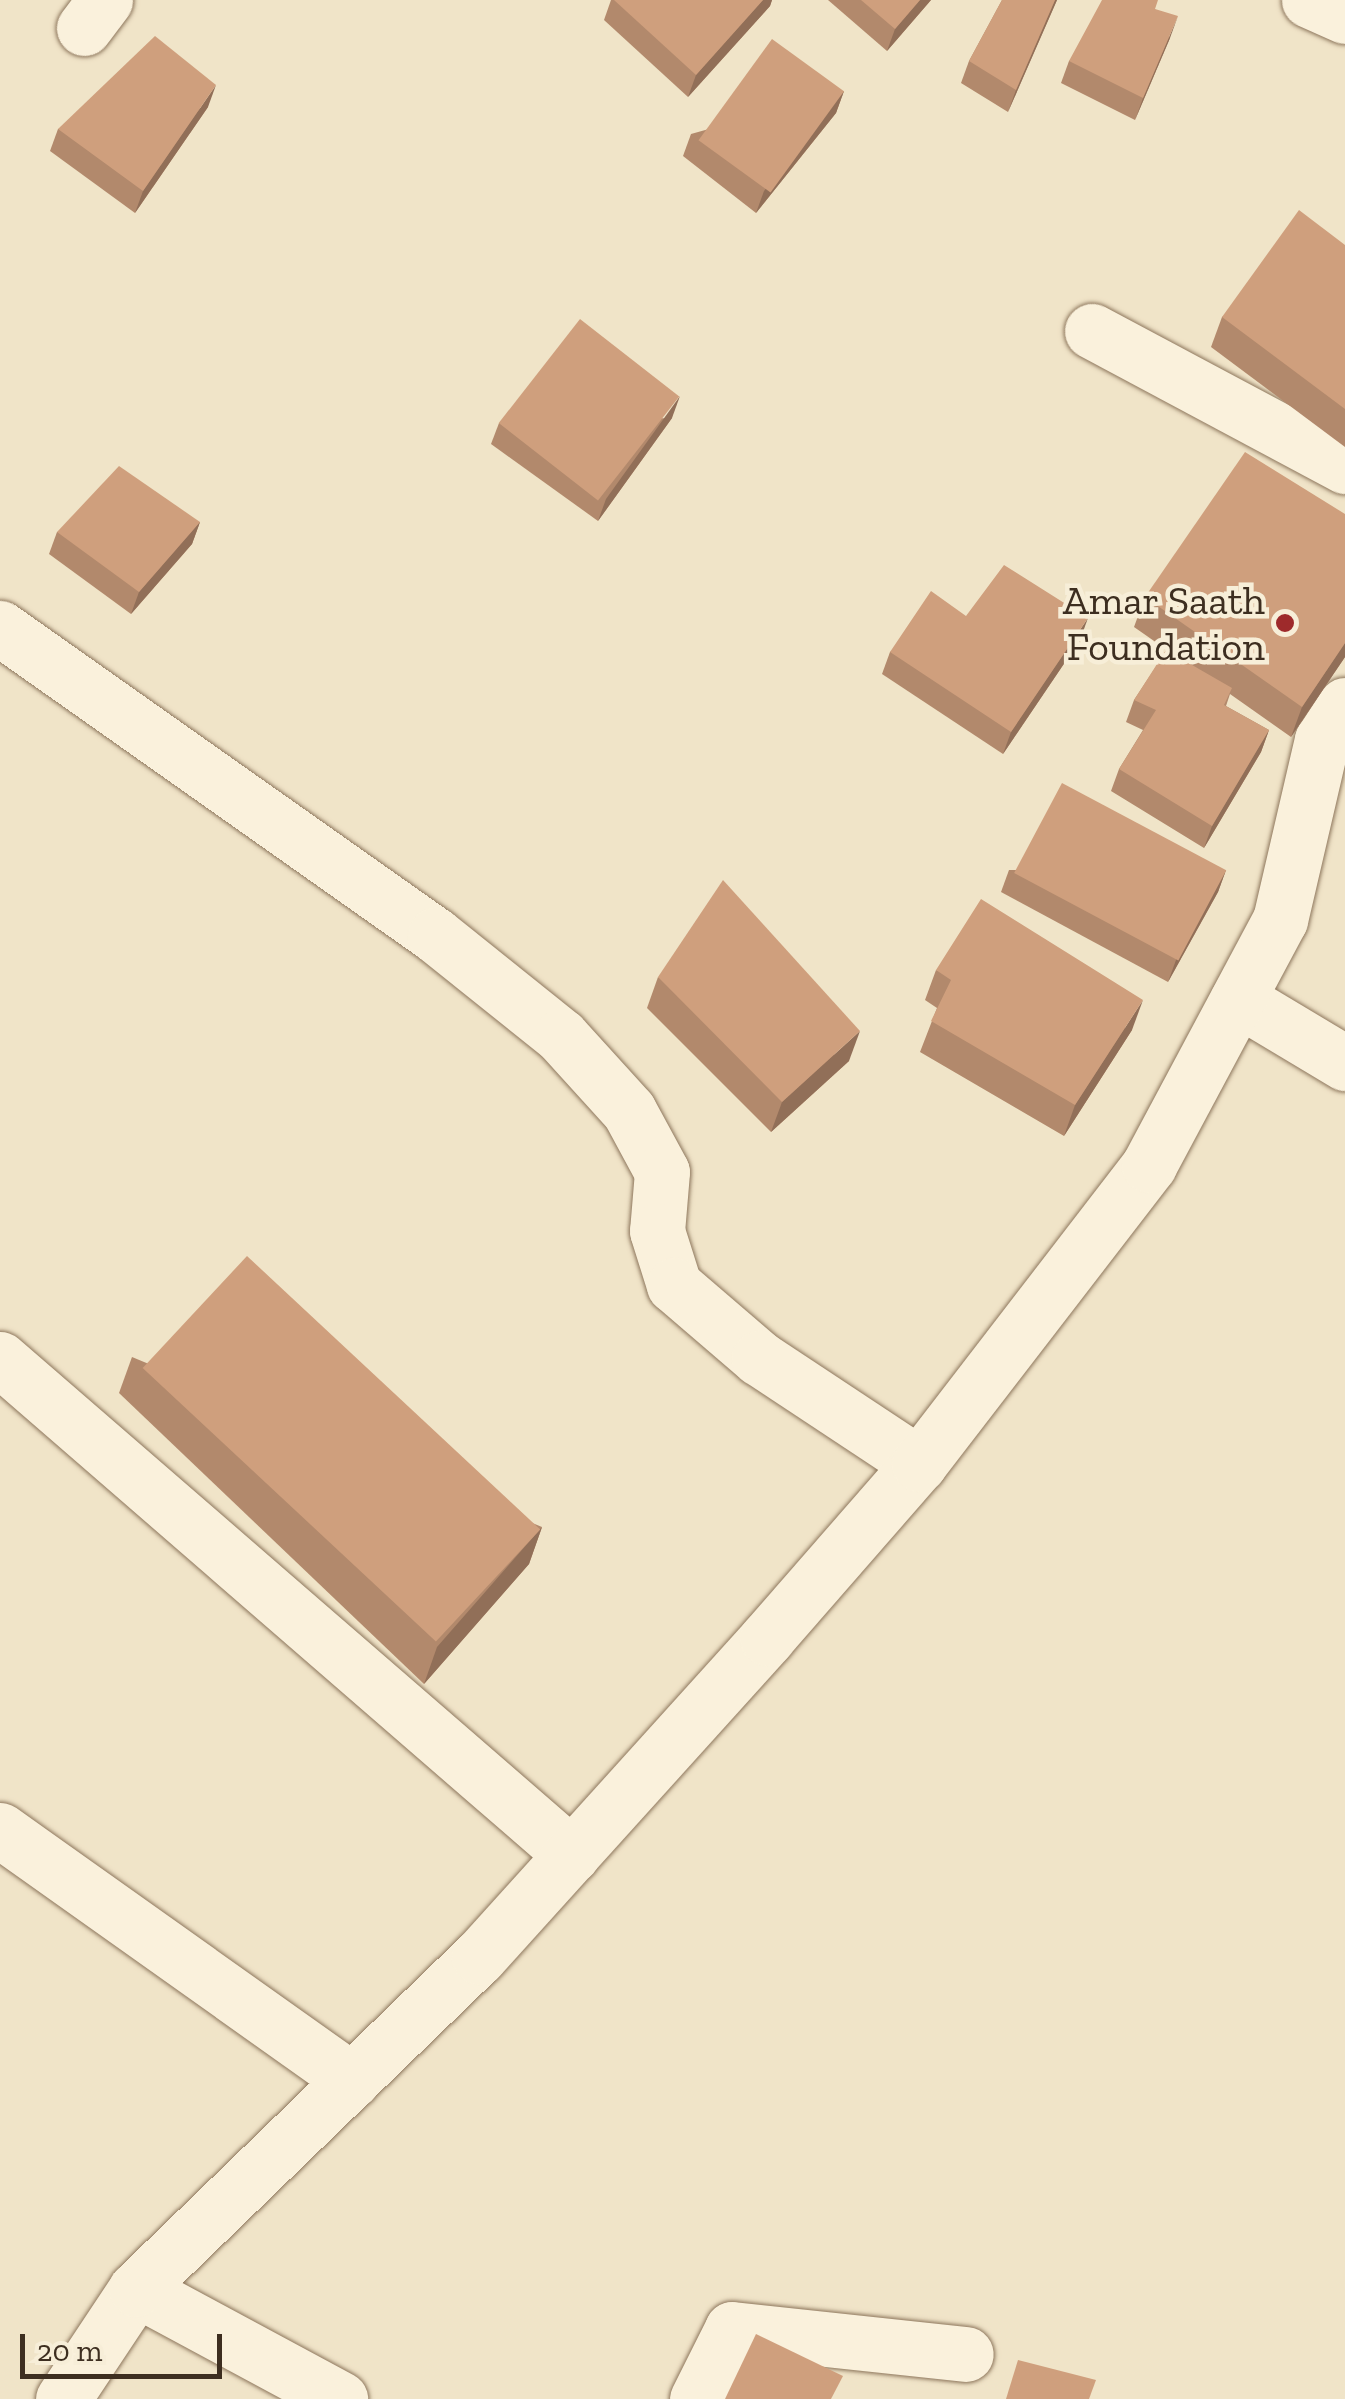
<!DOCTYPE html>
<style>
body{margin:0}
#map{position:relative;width:1345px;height:2399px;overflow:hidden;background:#f0e4c8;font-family:"Zilla Slab",serif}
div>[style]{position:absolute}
.roads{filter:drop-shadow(0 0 2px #8d765c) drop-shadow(0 0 2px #8d765c)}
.minor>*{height:55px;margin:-27.5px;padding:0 27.5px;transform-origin:27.5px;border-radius:27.5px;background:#faf1dc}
.wall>*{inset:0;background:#b2896c}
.shaded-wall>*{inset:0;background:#916f58}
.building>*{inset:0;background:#cf9f7d;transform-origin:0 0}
.dots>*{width:28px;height:28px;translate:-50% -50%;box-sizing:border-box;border:5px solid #f7eed8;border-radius:50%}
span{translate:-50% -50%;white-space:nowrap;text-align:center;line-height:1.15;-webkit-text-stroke:9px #f7eed8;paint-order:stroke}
.poi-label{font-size:40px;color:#3d2e20}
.right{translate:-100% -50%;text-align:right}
.scale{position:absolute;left:20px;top:2334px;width:202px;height:45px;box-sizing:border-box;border:5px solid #3d2e20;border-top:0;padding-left:12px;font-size:30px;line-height:35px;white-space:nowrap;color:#3d2e20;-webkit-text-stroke:8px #f7eed8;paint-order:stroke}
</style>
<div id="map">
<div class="roads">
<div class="minor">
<i style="left:1309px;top:0;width:39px;rotate:24deg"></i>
<i style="left:84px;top:28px;width:35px;rotate:-53deg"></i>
<i style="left:1092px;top:331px;width:287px;rotate:28.1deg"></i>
<i style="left:0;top:628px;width:532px;rotate:35.21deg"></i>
<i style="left:435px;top:935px;width:161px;rotate:38.7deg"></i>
<i style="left:561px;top:1036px;width:101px;rotate:47.8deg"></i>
<i style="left:629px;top:1111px;width:69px;rotate:61.6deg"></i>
<i style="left:662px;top:1172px;width:59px;rotate:94.8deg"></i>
<i style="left:657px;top:1231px;width:57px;rotate:72.5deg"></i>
<i style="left:674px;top:1285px;width:112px;rotate:40.7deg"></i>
<i style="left:759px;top:1358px;width:192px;rotate:33.5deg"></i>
<i style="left:1238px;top:999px;width:125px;rotate:30.9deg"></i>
<i style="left:0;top:1359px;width:757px;rotate:40.93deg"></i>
<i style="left:0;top:1830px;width:432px;rotate:35.4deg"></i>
<i style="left:136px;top:2289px;width:232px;rotate:28.3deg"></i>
<i style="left:63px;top:2399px;width:132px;rotate:-56.4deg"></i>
<i style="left:136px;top:2289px;width:477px;rotate:-44.1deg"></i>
<i style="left:479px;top:1957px;width:430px;rotate:-47.9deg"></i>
<i style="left:767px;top:1638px;width:231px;rotate:-48.9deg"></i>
<i style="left:919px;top:1464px;width:377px;rotate:-52.4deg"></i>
<i style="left:1149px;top:1165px;width:278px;rotate:-61.9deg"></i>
<i style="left:1280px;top:920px;width:185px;rotate:-76.9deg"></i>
<i style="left:1322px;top:740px;width:42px;rotate:-56.7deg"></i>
<i style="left:697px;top:2399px;width:78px;rotate:-63.4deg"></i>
<i style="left:732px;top:2329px;width:235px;rotate:6.1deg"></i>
</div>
</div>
<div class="wall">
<i style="clip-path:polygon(611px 0,772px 0,770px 6px,688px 97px,604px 20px)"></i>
<i style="clip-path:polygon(828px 0,931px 0,887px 51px)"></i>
<i style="clip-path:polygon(1002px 0,1057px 0,1008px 112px,961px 83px,969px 61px)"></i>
<i style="clip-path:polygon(1155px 9px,1170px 38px,1135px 120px,1061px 83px,1069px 61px)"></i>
<i style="clip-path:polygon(844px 91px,836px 113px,756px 213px,683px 156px,691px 134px)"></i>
<i style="clip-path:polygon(208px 107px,135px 213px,50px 151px,58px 129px)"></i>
<i style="clip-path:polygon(1345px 245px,1345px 447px,1211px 347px,1222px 317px)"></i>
<i style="clip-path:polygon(672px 418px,598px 521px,491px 444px,499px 423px)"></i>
<i style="clip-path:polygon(1345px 514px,1345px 657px,1291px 737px,1230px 694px,1226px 706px,1269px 730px,1261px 752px,1204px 848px,1111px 791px,1119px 769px,1143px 730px,1126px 722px,1134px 700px,1167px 650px,1134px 627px,1145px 597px)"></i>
<i style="clip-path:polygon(200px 522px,192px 544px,131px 614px,49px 554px,57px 532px)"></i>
<i style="clip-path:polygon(966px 616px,1080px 640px,1003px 754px,882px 674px,890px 652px)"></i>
<i style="clip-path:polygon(1009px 870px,1226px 870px,1218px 892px,1168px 982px,1001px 892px)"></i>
<i style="clip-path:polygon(936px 970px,1132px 1030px,1064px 1136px,920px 1052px,937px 1008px,925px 1000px)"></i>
<i style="clip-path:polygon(658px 977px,849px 1061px,771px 1132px,647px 1008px)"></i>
<i style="clip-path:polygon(132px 1357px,542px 1527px,529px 1564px,424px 1684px,119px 1393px)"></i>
</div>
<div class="shaded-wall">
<i style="clip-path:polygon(763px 0,772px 0,770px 6px,688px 97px,696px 75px)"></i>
<i style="clip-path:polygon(920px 0,931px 0,887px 51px,895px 29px)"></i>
<i style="clip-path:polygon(1055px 0,1057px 0,1008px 112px,1016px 90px)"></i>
<i style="clip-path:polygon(1178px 16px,1170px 38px,1135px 120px,1143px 98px)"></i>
<i style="clip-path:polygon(216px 85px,208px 107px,135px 213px,143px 191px)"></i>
<i style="clip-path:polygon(844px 91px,836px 113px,756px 213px,764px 191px)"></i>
<i style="clip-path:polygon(680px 396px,672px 418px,598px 521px,606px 499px)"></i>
<i style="clip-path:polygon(200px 522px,192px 544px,131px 614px,139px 592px)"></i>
<i style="clip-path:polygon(1088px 618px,1080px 640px,1003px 754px,1011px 732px)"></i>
<i style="clip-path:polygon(1345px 643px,1345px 657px,1291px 737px,1302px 707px)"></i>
<i style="clip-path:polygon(1269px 730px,1261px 752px,1204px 848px,1212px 826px)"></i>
<i style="clip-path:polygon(1226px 870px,1218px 892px,1168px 982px,1176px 960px)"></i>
<i style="clip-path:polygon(1143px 1000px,1132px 1030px,1064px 1136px,1075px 1105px)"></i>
<i style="clip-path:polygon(860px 1031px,849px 1061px,771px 1132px,782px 1102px)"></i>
<i style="clip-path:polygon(542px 1527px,529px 1564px,424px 1684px,437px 1647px)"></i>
</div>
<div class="building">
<i style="clip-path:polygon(614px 0,763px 0,696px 75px)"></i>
<i style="clip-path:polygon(861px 0,920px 0,895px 29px)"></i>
<i style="clip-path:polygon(1002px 0,1055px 0,1016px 90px,969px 61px)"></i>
<i style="clip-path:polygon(1102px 0,1158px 0,1155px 9px,1178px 16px,1143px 98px,1069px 61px)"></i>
<i style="clip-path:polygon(155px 36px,216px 85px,143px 191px,58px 129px)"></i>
<i style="left:772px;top:39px;width:89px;height:125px;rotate:36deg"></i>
<i style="clip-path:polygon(1299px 210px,1345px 245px,1345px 409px,1222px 317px)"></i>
<i style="left:580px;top:319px;width:126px;height:132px;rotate:38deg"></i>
<i style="clip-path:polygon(1245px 452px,1345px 514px,1345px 643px,1302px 707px,1145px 597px)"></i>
<i style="clip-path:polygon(119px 466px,200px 522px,139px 592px,57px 532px)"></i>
<i style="clip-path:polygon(1004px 565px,1088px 618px,1011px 732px,890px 652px,931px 591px,966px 616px)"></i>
<i style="clip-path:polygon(1166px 650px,1232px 688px,1224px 705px,1269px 730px,1212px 826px,1119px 769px,1156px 710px,1134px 700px)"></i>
<i style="left:1062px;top:783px;width:186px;height:102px;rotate:28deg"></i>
<i style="clip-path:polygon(723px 880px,860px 1031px,782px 1102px,658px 977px)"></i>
<i style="clip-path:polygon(981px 899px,1143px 1000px,1075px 1105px,931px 1021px,951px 980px,936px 970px)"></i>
<i style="left:247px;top:1256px;width:401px;height:153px;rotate:43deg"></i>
<i style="clip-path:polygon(756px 2334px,843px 2376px,831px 2399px,725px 2399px)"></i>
<i style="clip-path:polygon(1018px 2360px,1096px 2380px,1089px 2399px,1006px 2399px)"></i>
</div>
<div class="dots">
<i style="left:1285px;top:623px;background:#9e2a2b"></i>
</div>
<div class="poi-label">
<span class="right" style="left:1265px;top:623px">Amar Saath<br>Foundation</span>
</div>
<div class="scale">20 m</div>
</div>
